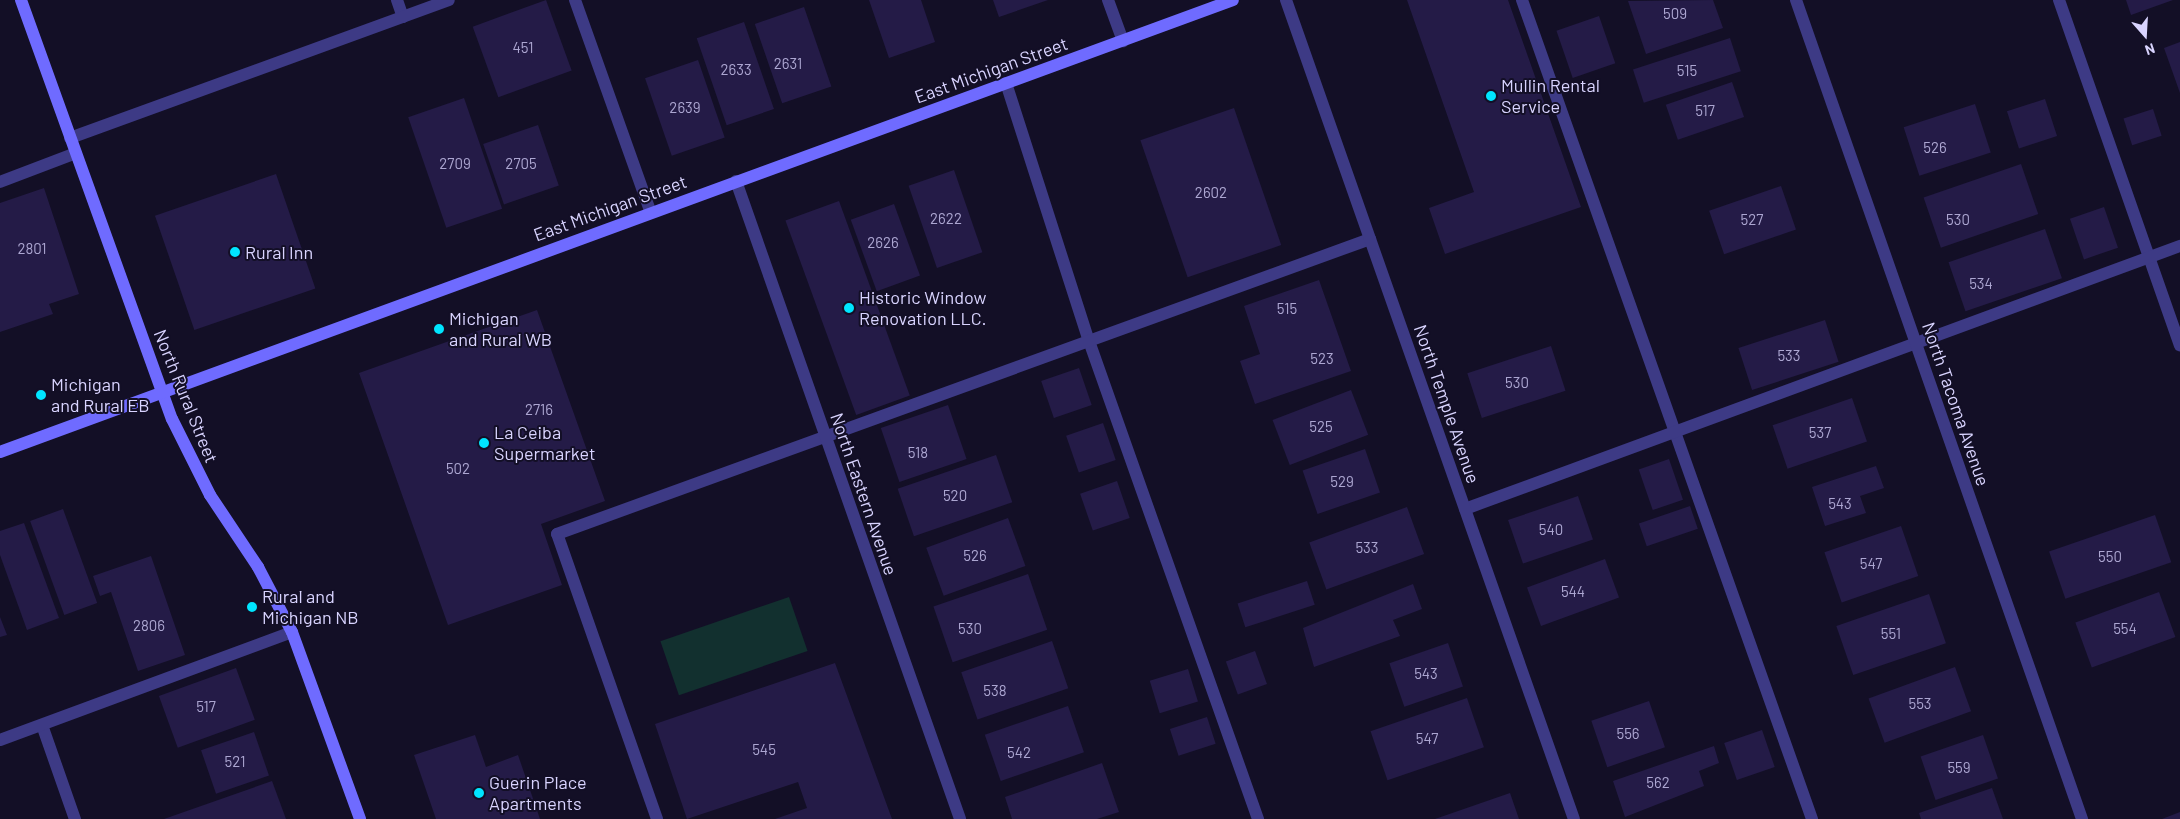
<!DOCTYPE html>
<style>
body{margin:0}
#map{position:relative;width:2180px;height:819px;overflow:hidden;background:#130f26;font-family:Barlow,sans-serif}
div>[style]{position:absolute}
.green>*{inset:0;background:#12302f;transform-origin:0 0}
.building>*{inset:0;background:#241b47;transform-origin:0 0}
.lane>*{height:12px;margin:-6px;padding:0 6px;transform-origin:6px;border-radius:6px;background:#3d3a85}
.street>*{height:12px;margin:-6px;padding:0 6px;transform-origin:6px;border-radius:6px;background:#3d3a85}
.secondary>*{height:12px;margin:-6px;padding:0 6px;transform-origin:6px;border-radius:6px;background:#6f6bff}
.dots>*{width:14px;height:14px;translate:-50% -50%;box-sizing:border-box;border:2px solid #130f26;border-radius:50%}
span{translate:-50% -50%;white-space:nowrap;text-align:center;line-height:1.15;-webkit-text-stroke:4px #130f26;paint-order:stroke}
.number-label{font-size:15px;color:#aca6d1}
.number-label span{-webkit-text-stroke-width:0}
.street-label{font-size:18px;color:#d9d4ff}
.poi-label{font-size:18px;color:#d9d4ff}
.left{translate:0 -50%;text-align:left}
.north{position:absolute;left:2120px;top:10px;width:50px;height:50px;-webkit-text-stroke:4px #130f26;paint-order:stroke;rotate:161deg;font-size:14px;font-weight:700;line-height:20px;text-align:center;color:#d9d4ff}
.north::after{content:'';display:block;margin:auto;width:18px;height:22px;background:#d9d4ff;clip-path:polygon(50% 0,100% 100%,50% 72%,0 100%)}
</style>
<div id="map">
<div class="green">
<i style="left:789px;top:597px;width:57px;height:136px;rotate:71deg"></i>
</div>
<div class="building">
<i style="left:546px;top:0;width:75px;height:78px;rotate:70deg"></i>
<i style="clip-path:polygon(869px 0,921px 0,935px 42px,889px 58px)"></i>
<i style="clip-path:polygon(993px 0,1048px 0,999px 17px)"></i>
<i style="clip-path:polygon(1407px 0,1508px 0,1581px 207px,1445px 254px,1429px 208px,1474px 192px)"></i>
<i style="clip-path:polygon(1713px 0,1723px 28px,1646px 54px,1628px 1px)"></i>
<i style="clip-path:polygon(2126px 0,2173px 0,2131px 15px)"></i>
<i style="left:804px;top:7px;width:84px;height:52px;rotate:71deg"></i>
<i style="left:1599px;top:16px;width:50px;height:45px;rotate:71deg"></i>
<i style="left:744px;top:22px;width:92px;height:50px;rotate:71deg"></i>
<i style="left:1730px;top:38px;width:35px;height:102px;rotate:72deg"></i>
<i style="clip-path:polygon(2180px 42px,2180px 93px,2164px 48px)"></i>
<i style="left:698px;top:60px;width:82px;height:56px;rotate:71deg"></i>
<i style="left:1732px;top:82px;width:37px;height:70px;rotate:71deg"></i>
<i style="left:464px;top:98px;width:117px;height:59px;rotate:71deg"></i>
<i style="left:2045px;top:99px;width:39px;height:40px;rotate:72deg"></i>
<i style="left:1975px;top:104px;width:51px;height:75px;rotate:72deg"></i>
<i style="left:1234px;top:108px;width:145px;height:99px;rotate:71deg"></i>
<i style="left:2153px;top:109px;width:28px;height:31px;rotate:72deg"></i>
<i style="left:538px;top:125px;width:64px;height:58px;rotate:71deg"></i>
<i style="left:2021px;top:164px;width:53px;height:103px;rotate:71deg"></i>
<i style="left:954px;top:170px;width:87px;height:48px;rotate:71deg"></i>
<i style="left:276px;top:174px;width:121px;height:128px;rotate:71deg"></i>
<i style="left:1781px;top:186px;width:46px;height:76px;rotate:71deg"></i>
<i style="clip-path:polygon(44px 188px,79px 294px,49px 304px,53px 314px,0 332px,0 203px)"></i>
<i style="left:839px;top:201px;width:207px;height:57px;rotate:70deg"></i>
<i style="left:894px;top:204px;width:76px;height:46px;rotate:70deg"></i>
<i style="left:2104px;top:207px;width:43px;height:36px;rotate:71deg"></i>
<i style="left:2045px;top:229px;width:52px;height:102px;rotate:71deg"></i>
<i style="clip-path:polygon(1319px 280px,1351px 371px,1255px 404px,1240px 361px,1260px 354px,1244px 306px)"></i>
<i style="clip-path:polygon(537px 310px,605px 501px,541px 524px,562px 585px,448px 625px,359px 373px)"></i>
<i style="left:1825px;top:320px;width:44px;height:91px;rotate:72deg"></i>
<i style="left:1551px;top:346px;width:47px;height:88px;rotate:72deg"></i>
<i style="left:1079px;top:368px;width:39px;height:40px;rotate:71deg"></i>
<i style="left:1351px;top:390px;width:48px;height:84px;rotate:69deg"></i>
<i style="left:1852px;top:398px;width:46px;height:84px;rotate:71deg"></i>
<i style="left:948px;top:405px;width:57px;height:71px;rotate:71deg"></i>
<i style="left:1103px;top:423px;width:39px;height:39px;rotate:71deg"></i>
<i style="left:1365px;top:449px;width:46px;height:66px;rotate:71deg"></i>
<i style="left:996px;top:455px;width:50px;height:104px;rotate:71deg"></i>
<i style="left:1669px;top:459px;width:43px;height:32px;rotate:71deg"></i>
<i style="clip-path:polygon(1876px 466px,1884px 488px,1860px 496px,1866px 513px,1825px 526px,1812px 487px)"></i>
<i style="left:1117px;top:481px;width:39px;height:39px;rotate:71deg"></i>
<i style="left:1578px;top:496px;width:46px;height:74px;rotate:71deg"></i>
<i style="left:1690px;top:506px;width:24px;height:54px;rotate:71deg"></i>
<i style="left:1407px;top:507px;width:50px;height:104px;rotate:70deg"></i>
<i style="left:63px;top:509px;width:100px;height:35px;rotate:70deg"></i>
<i style="left:2155px;top:515px;width:50px;height:112px;rotate:71deg"></i>
<i style="left:1008px;top:518px;width:51px;height:87px;rotate:70deg"></i>
<i style="clip-path:polygon(24px 523px,59px 618px,27px 630px,0 555px,0 531px)"></i>
<i style="left:1901px;top:526px;width:53px;height:81px;rotate:71deg"></i>
<i style="clip-path:polygon(151px 556px,185px 655px,138px 671px,111px 592px,100px 596px,93px 576px)"></i>
<i style="left:1605px;top:559px;width:41px;height:83px;rotate:70deg"></i>
<i style="left:1028px;top:574px;width:59px;height:100px;rotate:71deg"></i>
<i style="left:1307px;top:581px;width:25px;height:73px;rotate:72deg"></i>
<i style="clip-path:polygon(1413px 584px,1422px 609px,1393px 620px,1400px 636px,1314px 667px,1303px 628px)"></i>
<i style="left:2159px;top:592px;width:48px;height:89px;rotate:70deg"></i>
<i style="left:1929px;top:594px;width:52px;height:98px;rotate:71deg"></i>
<i style="clip-path:polygon(0 617px,7px 635px,0 637px)"></i>
<i style="left:1052px;top:641px;width:50px;height:96px;rotate:71deg"></i>
<i style="left:1448px;top:643px;width:46px;height:62px;rotate:71deg"></i>
<i style="left:1255px;top:651px;width:35px;height:31px;rotate:70deg"></i>
<i style="clip-path:polygon(835px 663px,892px 819px,775px 819px,807px 808px,798px 782px,687px 819px,655px 724px)"></i>
<i style="left:1955px;top:667px;width:47px;height:92px;rotate:70deg"></i>
<i style="left:236px;top:668px;width:55px;height:82px;rotate:70deg"></i>
<i style="left:1188px;top:669px;width:34px;height:40px;rotate:73deg"></i>
<i style="left:1467px;top:698px;width:52px;height:102px;rotate:71deg"></i>
<i style="left:1649px;top:701px;width:49px;height:61px;rotate:71deg"></i>
<i style="left:1068px;top:706px;width:49px;height:88px;rotate:71deg"></i>
<i style="left:1207px;top:717px;width:28px;height:39px;rotate:72deg"></i>
<i style="left:1762px;top:730px;width:39px;height:40px;rotate:71deg"></i>
<i style="left:254px;top:732px;width:46px;height:56px;rotate:71deg"></i>
<i style="clip-path:polygon(475px 735px,486px 767px,518px 755px,540px 819px,436px 819px,414px 755px)"></i>
<i style="left:1983px;top:735px;width:46px;height:66px;rotate:71deg"></i>
<i style="clip-path:polygon(1714px 746px,1719px 763px,1699px 771px,1704px 786px,1625px 817px,1613px 781px)"></i>
<i style="clip-path:polygon(1102px 763px,1119px 812px,1097px 819px,1012px 819px,1005px 797px)"></i>
<i style="clip-path:polygon(272px 781px,286px 819px,164px 819px)"></i>
<i style="clip-path:polygon(1992px 788px,2003px 819px,1921px 819px,1919px 813px)"></i>
<i style="clip-path:polygon(1510px 793px,1519px 819px,1435px 819px)"></i>
<i style="clip-path:polygon(2180px 812px,2180px 819px,2162px 819px)"></i>
</div>
<div class="lane">
<i style="left:397px;top:0;width:18px;rotate:71deg"></i>
<i style="left:1522px;top:0;width:869px;rotate:70.5deg"></i>
<i style="left:2059px;top:0;width:366px;rotate:70.7deg"></i>
<i style="left:1006px;top:83px;width:271px;rotate:72.2deg"></i>
<i style="left:1089px;top:341px;width:507px;rotate:70.53deg"></i>
<i style="left:70px;top:138px;width:403px;rotate:-20deg"></i>
<i style="left:0;top:182px;width:81px;rotate:-20.9deg"></i>
<i style="left:1465px;top:509px;width:762px;rotate:-20.2deg"></i>
<i style="left:42px;top:725px;width:100px;rotate:70.7deg"></i>
<i style="left:0;top:740px;width:311px;rotate:-20.3deg"></i>
<i style="left:657px;top:819px;width:302px;rotate:-109.3deg"></i>
<i style="left:557px;top:534px;width:865px;rotate:-19.94deg"></i>
</div>
<div class="street">
<i style="left:575px;top:0;width:224px;rotate:70.4deg"></i>
<i style="left:1108px;top:0;width:44px;rotate:69.9deg"></i>
<i style="left:1286px;top:0;width:868px;rotate:70.63deg"></i>
<i style="left:1796px;top:0;width:868px;rotate:70.75deg"></i>
<i style="left:736px;top:181px;width:676px;rotate:70.65deg"></i>
</div>
<div class="secondary">
<i style="left:21px;top:0;width:445px;rotate:70.2deg"></i>
<i style="left:172px;top:419px;width:85px;rotate:63.4deg"></i>
<i style="left:210px;top:495px;width:87px;rotate:56.3deg"></i>
<i style="left:258px;top:567px;width:73px;rotate:62.4deg"></i>
<i style="left:292px;top:632px;width:199px;rotate:70deg"></i>
<i style="left:0;top:452px;width:1313px;rotate:-20.13deg"></i>
</div>
<div class="dots">
<i style="left:1491px;top:96px;background:#00e5ff"></i>
<i style="left:235px;top:252px;background:#00e5ff"></i>
<i style="left:849px;top:308px;background:#00e5ff"></i>
<i style="left:439px;top:329px;background:#00e5ff"></i>
<i style="left:41px;top:395px;background:#00e5ff"></i>
<i style="left:484px;top:443px;background:#00e5ff"></i>
<i style="left:252px;top:607px;background:#00e5ff"></i>
<i style="left:479px;top:793px;background:#00e5ff"></i>
</div>
<div class="number-label">
<span style="left:1675px;top:14px">509</span>
<span style="left:523px;top:48px">451</span>
<span style="left:788px;top:64px">2631</span>
<span style="left:736px;top:70px">2633</span>
<span style="left:1687px;top:71px">515</span>
<span style="left:685px;top:108px">2639</span>
<span style="left:1705px;top:111px">517</span>
<span style="left:1935px;top:148px">526</span>
<span style="left:455px;top:164px">2709</span>
<span style="left:521px;top:164px">2705</span>
<span style="left:1211px;top:193px">2602</span>
<span style="left:946px;top:219px">2622</span>
<span style="left:1752px;top:220px">527</span>
<span style="left:1958px;top:220px">530</span>
<span style="left:883px;top:243px">2626</span>
<span style="left:32px;top:249px">2801</span>
<span style="left:1981px;top:284px">534</span>
<span style="left:1287px;top:309px">515</span>
<span style="left:1789px;top:356px">533</span>
<span style="left:1322px;top:359px">523</span>
<span style="left:1517px;top:383px">530</span>
<span style="left:539px;top:410px">2716</span>
<span style="left:1321px;top:427px">525</span>
<span style="left:1820px;top:433px">537</span>
<span style="left:918px;top:453px">518</span>
<span style="left:458px;top:469px">502</span>
<span style="left:1342px;top:482px">529</span>
<span style="left:955px;top:496px">520</span>
<span style="left:1840px;top:504px">543</span>
<span style="left:1551px;top:530px">540</span>
<span style="left:1367px;top:548px">533</span>
<span style="left:975px;top:556px">526</span>
<span style="left:2110px;top:557px">550</span>
<span style="left:1871px;top:564px">547</span>
<span style="left:1573px;top:592px">544</span>
<span style="left:149px;top:626px">2806</span>
<span style="left:970px;top:629px">530</span>
<span style="left:2125px;top:629px">554</span>
<span style="left:1891px;top:634px">551</span>
<span style="left:1426px;top:674px">543</span>
<span style="left:995px;top:691px">538</span>
<span style="left:1920px;top:704px">553</span>
<span style="left:206px;top:707px">517</span>
<span style="left:1628px;top:734px">556</span>
<span style="left:1427px;top:739px">547</span>
<span style="left:764px;top:750px">545</span>
<span style="left:1019px;top:753px">542</span>
<span style="left:235px;top:762px">521</span>
<span style="left:1959px;top:768px">559</span>
<span style="left:1658px;top:783px">562</span>
</div>
<div class="street-label">
<span style="left:991px;top:70px;rotate:-20deg">East Michigan Street</span>
<span style="left:610px;top:208px;rotate:-20deg">East Michigan Street</span>
<span style="left:186px;top:396px;rotate:68deg">North Rural Street</span>
<span style="left:1447px;top:404px;rotate:71deg">North Temple Avenue</span>
<span style="left:1956px;top:404px;rotate:71deg">North Tacoma Avenue</span>
<span style="left:864px;top:494px;rotate:71deg">North Eastern Avenue</span>
</div>
<div class="poi-label">
<span class="left" style="left:1501px;top:96px">Mullin Rental<br>Service</span>
<span class="left" style="left:245px;top:252px">Rural Inn</span>
<span class="left" style="left:859px;top:308px">Historic Window<br>Renovation LLC.</span>
<span class="left" style="left:449px;top:329px">Michigan<br>and Rural WB</span>
<span class="left" style="left:51px;top:395px">Michigan<br>and Rural EB</span>
<span class="left" style="left:494px;top:443px">La Ceiba<br>Supermarket</span>
<span class="left" style="left:262px;top:607px">Rural and<br>Michigan NB</span>
<span class="left" style="left:489px;top:793px">Guerin Place<br>Apartments</span>
</div>
<div class="north">N</div>
</div>
